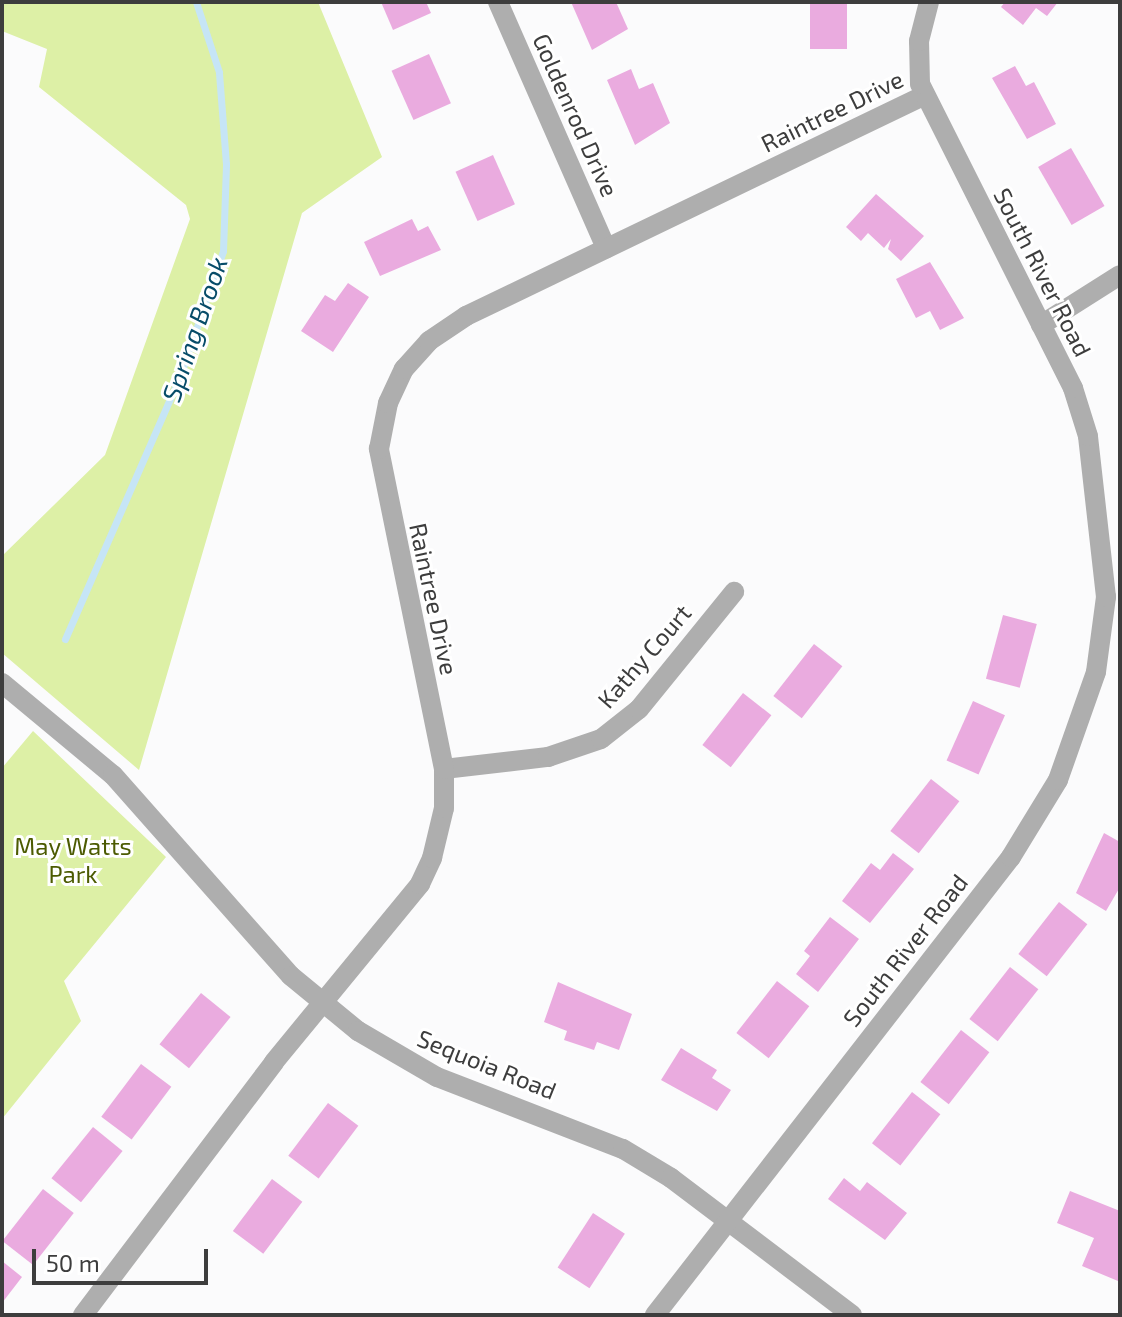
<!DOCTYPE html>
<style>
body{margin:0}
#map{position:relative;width:1122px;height:1317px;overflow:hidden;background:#fbfbfc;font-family:"Exo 2",sans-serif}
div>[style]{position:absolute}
.green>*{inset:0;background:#ddf0a6}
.stream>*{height:7px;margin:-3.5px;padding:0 3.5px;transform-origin:3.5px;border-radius:3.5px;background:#c6e5f6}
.building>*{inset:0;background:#eaabdf;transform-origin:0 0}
.minor>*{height:20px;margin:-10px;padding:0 10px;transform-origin:10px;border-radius:10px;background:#aeaeae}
span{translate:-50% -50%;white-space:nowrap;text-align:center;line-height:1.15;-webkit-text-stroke:6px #fff;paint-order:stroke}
.street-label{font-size:24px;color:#3d3d3d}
.park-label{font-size:24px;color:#4c5b02}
.water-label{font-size:26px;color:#074c69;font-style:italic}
.frame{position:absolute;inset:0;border:4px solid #3d3d3d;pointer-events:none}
.scale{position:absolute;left:32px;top:1249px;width:176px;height:36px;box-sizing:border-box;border:4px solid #3d3d3d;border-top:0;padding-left:10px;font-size:24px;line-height:28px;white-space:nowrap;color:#3d3d3d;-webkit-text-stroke:6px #fff;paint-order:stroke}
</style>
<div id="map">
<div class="green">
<i style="clip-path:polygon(2px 2px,318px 2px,382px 157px,302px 213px,139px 770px,2px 653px,2px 556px,105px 455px,190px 219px,186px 205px,39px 87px,47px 49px,2px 31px)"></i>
<i style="clip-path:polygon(33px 731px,166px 857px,64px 981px,81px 1021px,2px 1119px,2px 768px)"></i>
</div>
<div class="stream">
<i style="left:65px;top:639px;width:287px;rotate:-66.4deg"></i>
<i style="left:180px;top:376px;width:132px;rotate:-71deg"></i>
<i style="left:223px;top:251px;width:87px;rotate:-88deg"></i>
<i style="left:226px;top:164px;width:92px;rotate:-94.4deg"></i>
<i style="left:219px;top:72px;width:74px;rotate:-108.2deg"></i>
</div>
<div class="building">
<i style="clip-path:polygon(381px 2px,426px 2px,431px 13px,393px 30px)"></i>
<i style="clip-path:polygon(571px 2px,616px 2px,628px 29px,592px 50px)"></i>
<i style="left:810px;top:2px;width:37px;height:47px"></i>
<i style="clip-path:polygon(1005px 2px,1058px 2px,1047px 16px,1036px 8px,1023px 25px,1001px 7px)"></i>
<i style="left:429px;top:54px;width:54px;height:41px;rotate:66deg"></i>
<i style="clip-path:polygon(1015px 66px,1026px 86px,1034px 82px,1056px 124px,1027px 139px,992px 78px)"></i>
<i style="clip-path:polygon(631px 69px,639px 89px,653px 83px,670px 123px,635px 145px,607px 80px)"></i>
<i style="left:1071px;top:148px;width:67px;height:38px;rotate:60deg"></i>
<i style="left:493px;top:155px;width:54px;height:41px;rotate:66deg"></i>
<i style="clip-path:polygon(876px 194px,924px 236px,901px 261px,888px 249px,891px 239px,884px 248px,868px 233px,861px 241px,846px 227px)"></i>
<i style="clip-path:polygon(412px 219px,418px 231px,428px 226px,441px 250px,380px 276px,364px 242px)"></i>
<i style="clip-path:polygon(930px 262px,964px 318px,940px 330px,930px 311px,916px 318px,896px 279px)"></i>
<i style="clip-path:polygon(348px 283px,369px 297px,333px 352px,301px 331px,325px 295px,335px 301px)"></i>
<i style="left:1003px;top:615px;width:35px;height:66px;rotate:15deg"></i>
<i style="left:814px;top:644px;width:36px;height:66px;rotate:38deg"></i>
<i style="left:743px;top:693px;width:36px;height:66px;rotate:38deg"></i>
<i style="left:973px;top:701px;width:35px;height:65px;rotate:24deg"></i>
<i style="left:931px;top:779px;width:36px;height:66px;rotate:38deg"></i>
<i style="clip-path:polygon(1104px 833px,1120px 842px,1120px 887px,1106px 911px,1076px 893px)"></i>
<i style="clip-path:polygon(893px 853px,914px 869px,870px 923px,842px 901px,871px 863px,880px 870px)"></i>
<i style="left:1059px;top:902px;width:36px;height:66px;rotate:38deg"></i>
<i style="clip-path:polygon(830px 917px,859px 939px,818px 992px,796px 974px,810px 956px,804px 951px)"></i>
<i style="left:1010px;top:967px;width:36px;height:66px;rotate:38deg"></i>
<i style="left:777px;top:981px;width:41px;height:66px;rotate:38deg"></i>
<i style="clip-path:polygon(558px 982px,632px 1014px,619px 1050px,597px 1042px,594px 1050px,564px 1040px,567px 1031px,544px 1022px)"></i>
<i style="left:201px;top:993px;width:38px;height:66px;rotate:39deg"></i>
<i style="left:961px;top:1030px;width:36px;height:66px;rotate:38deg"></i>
<i style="clip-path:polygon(681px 1048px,717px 1070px,712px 1078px,731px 1090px,717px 1111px,661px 1080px)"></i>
<i style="left:141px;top:1064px;width:38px;height:66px;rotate:37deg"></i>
<i style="left:912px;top:1092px;width:36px;height:65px;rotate:38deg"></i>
<i style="left:328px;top:1103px;width:38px;height:66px;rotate:37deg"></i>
<i style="left:93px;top:1127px;width:38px;height:66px;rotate:39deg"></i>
<i style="clip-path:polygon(844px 1178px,860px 1191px,867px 1182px,907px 1213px,885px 1240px,828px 1199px)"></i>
<i style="left:272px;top:1179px;width:38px;height:65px;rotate:37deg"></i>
<i style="left:43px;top:1189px;width:39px;height:66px;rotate:38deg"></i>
<i style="clip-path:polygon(1070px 1191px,1120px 1211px,1118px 1281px,1082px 1266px,1094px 1238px,1057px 1223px)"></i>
<i style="left:593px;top:1213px;width:38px;height:65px;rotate:33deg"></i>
<i style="clip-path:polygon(2px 1261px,22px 1277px,2px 1303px)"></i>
</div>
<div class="minor">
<i style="left:498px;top:2px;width:269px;rotate:66.3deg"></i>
<i style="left:1041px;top:325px;width:93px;rotate:-32.3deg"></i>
<i style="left:2px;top:683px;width:144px;rotate:39.7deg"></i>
<i style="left:113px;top:775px;width:268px;rotate:48.5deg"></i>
<i style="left:291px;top:976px;width:87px;rotate:39.4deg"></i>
<i style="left:358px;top:1031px;width:91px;rotate:30.2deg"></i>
<i style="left:437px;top:1077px;width:199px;rotate:21.2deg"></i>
<i style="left:623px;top:1149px;width:56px;rotate:31.1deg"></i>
<i style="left:671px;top:1178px;width:227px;rotate:37.1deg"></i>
<i style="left:444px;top:769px;width:105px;rotate:-6.6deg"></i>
<i style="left:548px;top:757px;width:56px;rotate:-18.8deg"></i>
<i style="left:601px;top:739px;width:48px;rotate:-38.3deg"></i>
<i style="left:639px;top:709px;width:151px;rotate:-50.9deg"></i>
<i style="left:83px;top:1315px;width:317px;rotate:-52.9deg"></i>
<i style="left:274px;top:1062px;width:230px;rotate:-50.6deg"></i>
<i style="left:420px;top:884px;width:29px;rotate:-65deg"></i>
<i style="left:432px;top:858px;width:51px;rotate:-76.5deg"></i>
<i style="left:444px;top:808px;width:39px;rotate:-90deg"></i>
<i style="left:444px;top:769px;width:327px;rotate:-101.5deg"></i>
<i style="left:379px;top:449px;width:47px;rotate:-78.9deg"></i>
<i style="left:388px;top:403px;width:38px;rotate:-65deg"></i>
<i style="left:404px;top:369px;width:38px;rotate:-48deg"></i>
<i style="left:429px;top:341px;width:45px;rotate:-34deg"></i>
<i style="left:466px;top:316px;width:509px;rotate:-25.71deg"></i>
<i style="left:655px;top:1315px;width:580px;rotate:-52.14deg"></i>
<i style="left:1011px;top:857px;width:90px;rotate:-58.6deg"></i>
<i style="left:1058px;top:780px;width:114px;rotate:-70.6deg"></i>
<i style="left:1096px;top:672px;width:76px;rotate:-82.4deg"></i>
<i style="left:1106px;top:597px;width:162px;rotate:-96.4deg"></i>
<i style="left:1088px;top:436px;width:50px;rotate:-107.4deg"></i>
<i style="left:1073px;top:388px;width:340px;rotate:-116.7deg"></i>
<i style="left:920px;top:84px;width:43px;rotate:-91.3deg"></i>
<i style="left:919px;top:41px;width:40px;rotate:-75.6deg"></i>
</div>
<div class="street-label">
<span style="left:832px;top:111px;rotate:-26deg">Raintree Drive</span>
<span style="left:576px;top:115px;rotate:66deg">Goldenrod Drive</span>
<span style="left:1043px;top:272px;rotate:63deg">South River Road</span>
<span style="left:434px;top:599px;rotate:78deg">Raintree Drive</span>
<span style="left:644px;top:656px;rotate:-49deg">Kathy Court</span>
<span style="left:905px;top:950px;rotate:-52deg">South River Road</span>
<span style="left:487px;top:1064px;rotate:22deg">Sequoia Road</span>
</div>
<div class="park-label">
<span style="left:73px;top:860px">May Watts<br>Park</span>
</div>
<div class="water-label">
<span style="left:194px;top:329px;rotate:-71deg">Spring Brook</span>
</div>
<div class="frame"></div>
<div class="scale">50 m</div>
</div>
